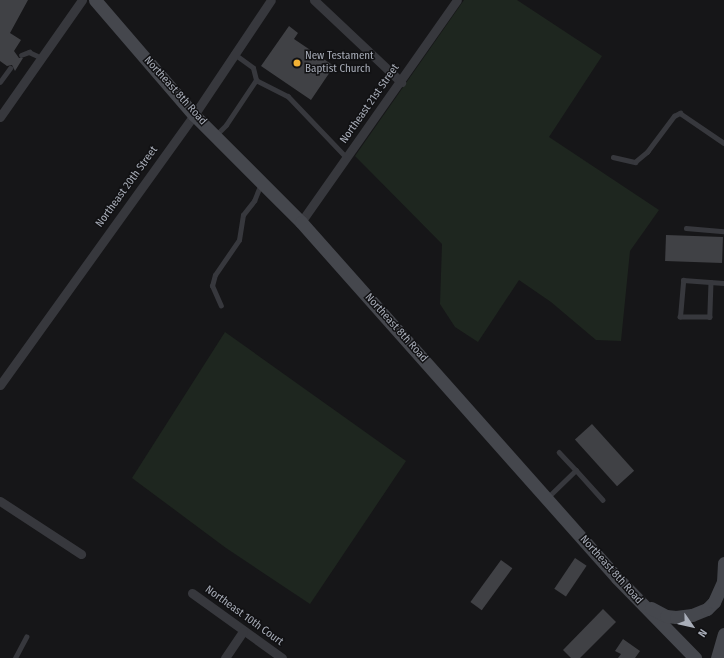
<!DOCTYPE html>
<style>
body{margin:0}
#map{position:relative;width:724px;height:658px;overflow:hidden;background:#161618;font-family:"Fira Sans Condensed",sans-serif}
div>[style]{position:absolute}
.green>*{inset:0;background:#1e261f}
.building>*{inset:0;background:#404145;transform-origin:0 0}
.lane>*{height:4.5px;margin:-2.25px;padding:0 2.25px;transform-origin:2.25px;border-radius:2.25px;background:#37383d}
.street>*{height:9px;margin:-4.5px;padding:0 4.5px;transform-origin:4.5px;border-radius:4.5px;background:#37383d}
.secondary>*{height:13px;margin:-6.5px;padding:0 6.5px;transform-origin:6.5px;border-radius:6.5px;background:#45474d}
.dots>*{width:11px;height:11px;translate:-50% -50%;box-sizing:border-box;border:2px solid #111113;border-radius:50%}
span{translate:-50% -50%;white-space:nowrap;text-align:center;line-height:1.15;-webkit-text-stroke:3px #111113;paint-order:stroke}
.poi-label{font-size:11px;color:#a8adb8}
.left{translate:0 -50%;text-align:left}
.street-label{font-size:11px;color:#a8adb8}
.north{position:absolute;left:672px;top:606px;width:40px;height:40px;-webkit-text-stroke:3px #111113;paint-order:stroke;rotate:124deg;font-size:11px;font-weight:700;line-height:16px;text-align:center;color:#a8adb8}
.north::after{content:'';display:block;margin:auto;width:14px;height:18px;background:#a8adb8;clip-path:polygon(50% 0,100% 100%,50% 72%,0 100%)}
</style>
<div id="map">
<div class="green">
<i style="clip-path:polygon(464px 0,517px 0,602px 56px,549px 137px,659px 210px,630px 251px,621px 341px,596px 340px,551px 302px,519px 280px,478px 342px,455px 327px,440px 304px,442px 244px,355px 156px)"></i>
<i style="clip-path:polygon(225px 332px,406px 461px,310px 604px,226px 548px,132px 478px)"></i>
</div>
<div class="building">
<i style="clip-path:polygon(0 0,28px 0,10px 33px,21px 40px,14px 51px,19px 58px,23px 58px,15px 71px,12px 65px,7px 66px,0 61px)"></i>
<i style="clip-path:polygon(289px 26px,298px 33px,294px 39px,334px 66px,311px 100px,261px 66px)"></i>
<i style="left:666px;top:235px;width:57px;height:26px;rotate:2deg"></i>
<i style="left:592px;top:424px;width:63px;height:23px;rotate:48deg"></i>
<i style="left:575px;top:558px;width:14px;height:37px;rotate:34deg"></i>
<i style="left:501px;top:560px;width:14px;height:52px;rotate:36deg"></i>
<i style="clip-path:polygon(603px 609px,616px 622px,580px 658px,571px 658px,563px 650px)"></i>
<i style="clip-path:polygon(623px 639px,640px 651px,635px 658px,618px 658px,621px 654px,615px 651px)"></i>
</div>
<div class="lane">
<i style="left:21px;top:55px;width:9px;rotate:-21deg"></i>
<i style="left:29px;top:52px;width:14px;rotate:25deg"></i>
<i style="left:256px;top:80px;width:36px;rotate:27deg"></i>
<i style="left:288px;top:96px;width:86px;rotate:46.4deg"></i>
<i style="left:0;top:82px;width:17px;rotate:-54deg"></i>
<i style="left:216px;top:135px;width:14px;rotate:-45deg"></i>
<i style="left:226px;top:125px;width:54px;rotate:-56.3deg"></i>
<i style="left:256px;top:80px;width:12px;rotate:-104deg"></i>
<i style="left:253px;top:68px;width:24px;rotate:-144deg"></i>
<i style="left:613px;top:157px;width:23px;rotate:13deg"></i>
<i style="left:635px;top:162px;width:16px;rotate:-40deg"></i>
<i style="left:647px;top:152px;width:45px;rotate:-53.1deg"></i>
<i style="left:674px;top:116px;width:7px;rotate:-27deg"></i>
<i style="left:680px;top:113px;width:53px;rotate:34.3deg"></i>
<i style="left:686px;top:228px;width:38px;rotate:5deg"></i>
<i style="left:711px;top:282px;width:35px;rotate:92deg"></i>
<i style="left:710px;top:317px;width:30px;rotate:180deg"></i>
<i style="left:680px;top:317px;width:37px;rotate:-85deg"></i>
<i style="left:683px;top:280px;width:41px;rotate:4.2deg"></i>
<i style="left:221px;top:306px;width:22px;rotate:-114deg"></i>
<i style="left:212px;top:286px;width:11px;rotate:-75deg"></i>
<i style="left:215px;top:275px;width:42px;rotate:-55.6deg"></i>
<i style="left:239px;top:240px;width:25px;rotate:-81deg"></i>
<i style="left:243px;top:215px;width:18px;rotate:-52deg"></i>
<i style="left:254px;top:201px;width:18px;rotate:-68deg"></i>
<i style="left:559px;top:452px;width:25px;rotate:47deg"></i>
<i style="left:547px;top:498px;width:40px;rotate:-44deg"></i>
<i style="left:576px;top:470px;width:40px;rotate:48deg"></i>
<i style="left:15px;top:658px;width:24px;rotate:-62deg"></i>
</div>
<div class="street">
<i style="left:314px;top:0;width:120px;rotate:43.3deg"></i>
<i style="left:0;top:117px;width:143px;rotate:-55deg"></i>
<i style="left:301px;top:222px;width:271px;rotate:-54.9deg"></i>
<i style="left:0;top:385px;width:332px;rotate:-54.3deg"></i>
<i style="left:194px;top:115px;width:138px;rotate:-56.2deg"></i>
<i style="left:0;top:501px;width:97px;rotate:33.2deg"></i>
<i style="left:192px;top:593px;width:111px;rotate:35.8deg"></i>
<i style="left:225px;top:658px;width:32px;rotate:-56deg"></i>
</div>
<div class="secondary">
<i style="left:95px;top:0;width:152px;rotate:49.3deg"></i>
<i style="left:194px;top:115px;width:151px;rotate:45deg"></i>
<i style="left:301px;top:222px;width:476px;rotate:48.4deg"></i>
<i style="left:617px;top:578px;width:112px;rotate:45.7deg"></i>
<i style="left:651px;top:608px;width:17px;rotate:28deg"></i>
<i style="left:666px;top:616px;width:10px;rotate:6deg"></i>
<i style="left:676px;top:617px;width:16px;rotate:-7deg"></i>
<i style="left:692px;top:615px;width:16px;rotate:-22deg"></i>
<i style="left:707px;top:609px;width:10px;rotate:-45deg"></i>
<i style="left:714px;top:602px;width:22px;rotate:-66deg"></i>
<i style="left:723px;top:582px;width:19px;rotate:-87deg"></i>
<i style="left:717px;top:658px;width:25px;rotate:-74deg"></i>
</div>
<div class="dots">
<i style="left:297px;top:63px;background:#f2b134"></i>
</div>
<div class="poi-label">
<span class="left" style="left:305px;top:63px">New Testament<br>Baptist Church</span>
</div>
<div class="street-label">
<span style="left:175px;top:91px;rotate:48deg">Northeast 8th Road</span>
<span style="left:370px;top:104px;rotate:-55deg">Northeast 21st Street</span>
<span style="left:127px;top:187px;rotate:-54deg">Northeast 20th Street</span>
<span style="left:396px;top:328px;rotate:48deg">Northeast 8th Road</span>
<span style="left:611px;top:570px;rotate:48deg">Northeast 8th Road</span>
<span style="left:244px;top:616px;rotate:36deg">Northeast 10th Court</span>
</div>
<div class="north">N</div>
</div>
